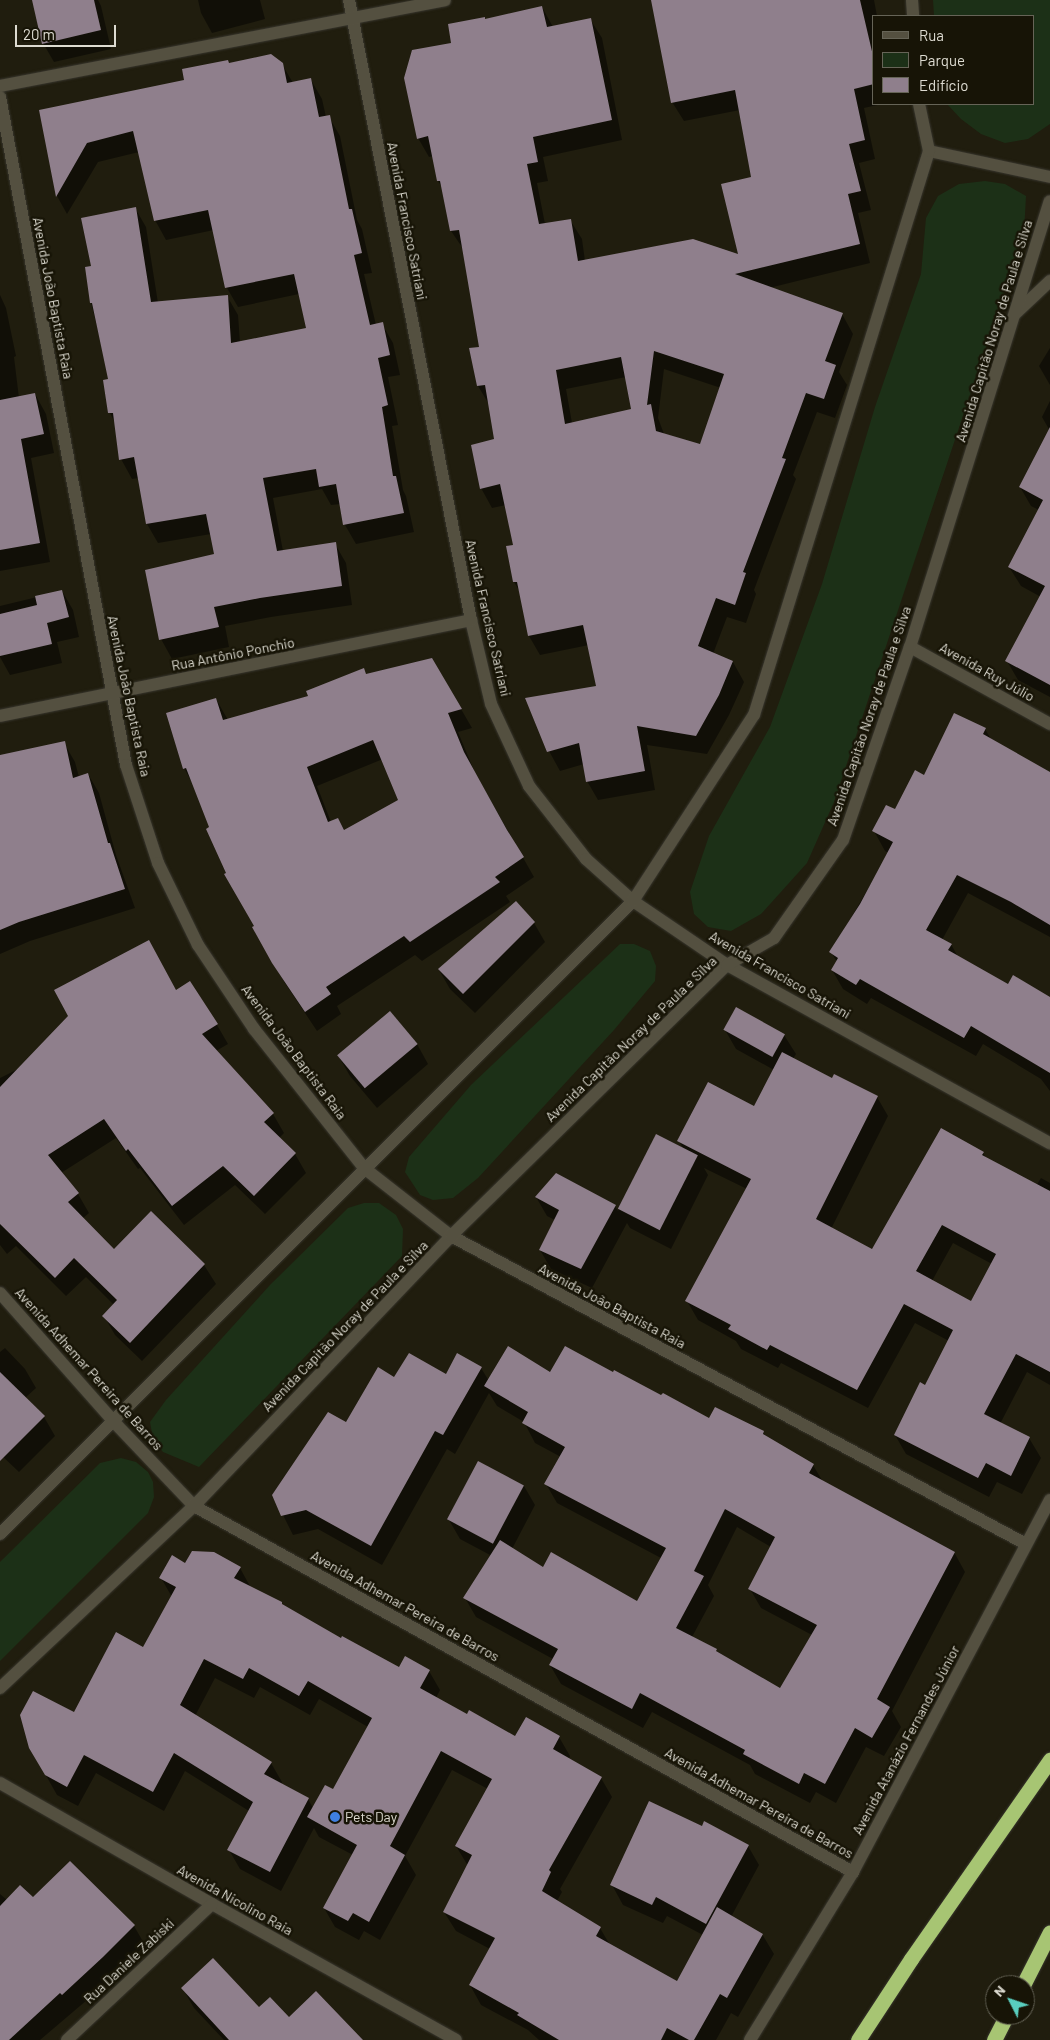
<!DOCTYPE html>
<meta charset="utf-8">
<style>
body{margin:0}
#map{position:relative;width:1050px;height:2040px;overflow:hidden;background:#201d0e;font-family:Barlow,sans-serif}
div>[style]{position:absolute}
.green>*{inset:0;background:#1c3017}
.shadow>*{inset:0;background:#0007}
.building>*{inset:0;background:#8f7f8c;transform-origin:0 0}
.roads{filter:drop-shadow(0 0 1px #38362e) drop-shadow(0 0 1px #38362e)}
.minor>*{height:12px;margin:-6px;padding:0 6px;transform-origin:6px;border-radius:6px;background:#545040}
.highway>*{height:15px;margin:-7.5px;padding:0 7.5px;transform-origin:7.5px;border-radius:7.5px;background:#a7c573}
.dots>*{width:14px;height:14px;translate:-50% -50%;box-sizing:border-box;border:2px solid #171406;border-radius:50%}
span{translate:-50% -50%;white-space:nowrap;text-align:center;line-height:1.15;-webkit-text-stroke:5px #171406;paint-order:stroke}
.street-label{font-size:14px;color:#dddbd1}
.poi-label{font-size:14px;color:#dddbd1}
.left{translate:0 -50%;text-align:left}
.legend{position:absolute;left:872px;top:15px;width:162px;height:90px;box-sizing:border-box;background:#171406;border:1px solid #666457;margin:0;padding:6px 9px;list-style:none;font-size:15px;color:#dddbd1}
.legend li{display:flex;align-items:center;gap:10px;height:25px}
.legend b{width:25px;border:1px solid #666457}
.north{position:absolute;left:985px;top:1975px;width:50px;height:50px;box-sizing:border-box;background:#171406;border:1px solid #666457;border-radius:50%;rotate:311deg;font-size:14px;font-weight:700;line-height:20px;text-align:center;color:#dddbd1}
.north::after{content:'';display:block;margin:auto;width:18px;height:22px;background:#59cebf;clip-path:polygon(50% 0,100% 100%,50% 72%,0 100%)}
.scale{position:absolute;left:15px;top:25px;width:101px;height:22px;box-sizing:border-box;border:2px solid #dddbd1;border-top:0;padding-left:6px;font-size:15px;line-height:18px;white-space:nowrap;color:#dddbd1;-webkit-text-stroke:4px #171406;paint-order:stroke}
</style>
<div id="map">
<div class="green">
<i style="clip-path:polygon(933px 0,1050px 0,1050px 124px,1028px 139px,1005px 143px,981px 134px,961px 119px,947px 104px,1034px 104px,1034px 16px,934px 16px)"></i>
<i style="clip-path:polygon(985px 181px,1005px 184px,1026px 196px,1024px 233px,834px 802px,807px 863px,761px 914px,731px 931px,708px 927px,694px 914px,690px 892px,709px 836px,770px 727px,822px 584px,875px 407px,921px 274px,926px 218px,938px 196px,959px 184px)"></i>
<i style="clip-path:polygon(620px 944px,634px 944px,650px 951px,656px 966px,655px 981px,614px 1030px,478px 1178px,453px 1198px,433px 1200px,420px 1195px,405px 1172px,409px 1157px,471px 1085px)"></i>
<i style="clip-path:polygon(364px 1203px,379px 1203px,396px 1215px,403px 1229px,402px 1256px,199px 1467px,163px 1452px,153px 1439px,150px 1422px,166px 1400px,270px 1285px,348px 1208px)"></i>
<i style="clip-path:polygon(121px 1458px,136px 1462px,148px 1472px,153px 1482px,154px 1497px,148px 1513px,0 1661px,0 1562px,100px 1463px)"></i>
</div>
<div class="shadow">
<i style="clip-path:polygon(34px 0,98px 0,101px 6px,111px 49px,54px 62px,43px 43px)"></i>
<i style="clip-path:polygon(198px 0,260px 0,265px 19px,212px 33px,201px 13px)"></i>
<i style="clip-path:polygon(evenodd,654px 0,874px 0,877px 16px,874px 16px,874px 104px,882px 104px,864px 108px,875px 159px,859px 163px,871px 210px,858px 213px,870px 263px,769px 288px,842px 314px,853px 334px,839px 372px,847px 385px,835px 418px,817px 412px,793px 475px,796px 479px,754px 590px,756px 594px,746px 623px,727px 617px,713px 654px,733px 662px,744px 682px,729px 715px,707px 754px,647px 745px,655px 790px,598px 800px,587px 781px,584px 764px,560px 771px,549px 751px,598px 687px,589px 645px,540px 655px,529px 636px,520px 592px,514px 582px,514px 546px,506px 505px,492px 508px,481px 488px,496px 440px,490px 406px,478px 386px,480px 348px,464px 250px,451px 231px,443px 189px,438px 181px,433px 156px,429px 157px,418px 138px,452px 44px,485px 20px,542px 7px,553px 27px,590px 19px,602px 38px,622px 140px,543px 157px,548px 181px,537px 183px,545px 224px,570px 220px,582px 239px,585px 261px,740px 255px,753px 178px,740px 110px,684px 121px,672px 102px,654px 0,664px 369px,721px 388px,701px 445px,664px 434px,658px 418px,664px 369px,654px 0,626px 377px,632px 410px,572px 423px,566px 389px,626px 377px)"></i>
<i style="clip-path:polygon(282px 64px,293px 83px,311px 80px,322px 99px,326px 117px,329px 117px,340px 136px,357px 220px,362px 229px,372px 273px,364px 274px,376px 325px,382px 324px,393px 343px,400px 375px,388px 377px,398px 425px,392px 426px,403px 490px,406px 496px,414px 532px,356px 544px,345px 525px,341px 504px,331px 505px,322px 489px,273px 498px,283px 551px,335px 544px,346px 563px,352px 605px,271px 617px,225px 626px,229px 647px,172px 659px,161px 639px,216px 555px,211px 534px,158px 543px,147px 524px,139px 478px,132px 479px,121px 459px,115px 423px,110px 413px,104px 381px,110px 380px,91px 302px,92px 267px,135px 208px,146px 227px,158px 303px,227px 296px,238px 315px,240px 342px,307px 329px,299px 294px,238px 307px,227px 288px,214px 230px,166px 240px,155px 220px,139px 152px,98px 162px,67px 214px,57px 196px,40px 111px,186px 81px,230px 65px)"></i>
<i style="clip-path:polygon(0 295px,6px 308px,16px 356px,14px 357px,19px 398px,35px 394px,46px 414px,54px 453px,31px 458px,50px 562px,0 571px)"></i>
<i style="clip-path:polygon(1050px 348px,1050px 385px,1039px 366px)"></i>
<i style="clip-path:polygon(1050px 401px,1050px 697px,1018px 680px,1007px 661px,1041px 597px,1021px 586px,1009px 567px,1039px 510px,1031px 506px,1020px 487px,1050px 431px,1042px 417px)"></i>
<i style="clip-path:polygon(62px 591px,73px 610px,79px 637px,57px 642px,62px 663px,10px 675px,0 657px,0 606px)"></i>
<i style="clip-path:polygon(evenodd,366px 675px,461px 709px,472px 728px,458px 732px,475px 773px,534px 877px,506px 896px,510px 902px,422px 961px,415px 955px,337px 1006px,341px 1014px,317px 1031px,285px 983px,253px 928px,256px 926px,228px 873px,194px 786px,184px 768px,216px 699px,228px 720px,309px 696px,366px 675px,383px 759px,400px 800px,345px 831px,338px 819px,331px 822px,317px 786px,383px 759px)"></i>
<i style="clip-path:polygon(985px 729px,992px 741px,1050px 773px,1050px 937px,968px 893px,942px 940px,951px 944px,958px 957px,1008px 986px,1050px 998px,1050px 1091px,1041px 1079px,983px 1044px,976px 1056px,871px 998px,867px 1004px,843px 989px,832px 970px,837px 962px,831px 952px,889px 853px,885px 851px,874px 831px,896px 811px,924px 776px)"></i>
<i style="clip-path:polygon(64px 743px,75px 762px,79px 777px,88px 774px,99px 793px,116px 855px,135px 908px,30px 941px,0 954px,0 757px)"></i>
<i style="clip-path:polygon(516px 903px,534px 923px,545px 942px,475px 1013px,450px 989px,439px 970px)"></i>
<i style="clip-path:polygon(176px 991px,217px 1025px,228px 1044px,216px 1051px,273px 1114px,284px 1133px,279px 1138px,295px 1154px,306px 1173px,265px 1214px,235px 1185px,184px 1225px,140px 1168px,138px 1169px,116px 1138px,61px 1173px,78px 1194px,89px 1213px,82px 1219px,114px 1251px,151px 1213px,204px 1265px,216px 1284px,142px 1361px,115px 1335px,104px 1316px,114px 1305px,86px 1277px,66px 1296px,16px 1246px,7px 1254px,0 1245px,0 1078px)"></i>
<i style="clip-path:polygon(evenodd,725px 1030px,784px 1035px,796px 1054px,793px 1059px,832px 1080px,877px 1097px,888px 1116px,831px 1229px,872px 1251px,983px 1153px,986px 1158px,1036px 1186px,1041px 1178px,1050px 1183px,1050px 1385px,1027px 1372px,1000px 1424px,1029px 1438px,1041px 1458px,1022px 1494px,997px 1482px,989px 1497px,906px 1454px,895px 1435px,926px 1386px,949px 1341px,915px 1323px,868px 1408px,781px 1363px,778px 1368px,741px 1349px,736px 1341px,698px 1320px,687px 1301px,747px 1189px,704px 1168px,708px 1175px,671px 1249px,630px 1228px,627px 1223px,592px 1288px,551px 1269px,540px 1250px,555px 1220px,547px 1216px,536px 1197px,615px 1206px,618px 1211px,656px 1135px,683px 1148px,679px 1141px,755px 1108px,774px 1070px,736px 1049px,725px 1030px,953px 1243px,992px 1264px,971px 1303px,932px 1281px,953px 1243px)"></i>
<i style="clip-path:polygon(417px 1044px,428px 1064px,377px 1108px,350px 1076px,339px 1057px)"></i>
<i style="clip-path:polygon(5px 1348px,25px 1369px,36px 1388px,25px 1398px,44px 1417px,55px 1436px,19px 1472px,0 1454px,0 1352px)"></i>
<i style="clip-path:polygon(evenodd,481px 1368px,489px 1381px,551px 1373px,613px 1374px,710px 1420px,763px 1432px,767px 1438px,813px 1465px,823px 1482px,954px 1552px,965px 1572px,892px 1711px,901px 1727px,884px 1756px,866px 1747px,836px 1803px,816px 1792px,810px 1803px,755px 1774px,750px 1765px,652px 1712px,643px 1728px,561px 1684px,550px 1665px,553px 1659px,476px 1617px,465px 1598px,492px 1556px,460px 1539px,449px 1520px,524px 1486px,535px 1505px,512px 1549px,544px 1569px,637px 1603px,661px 1558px,557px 1503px,546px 1484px,561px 1457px,535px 1443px,524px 1422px,497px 1406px,489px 1393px,455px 1454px,447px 1449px,382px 1565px,318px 1529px,293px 1535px,273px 1495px,395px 1378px,446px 1376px,481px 1368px,737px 1527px,771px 1547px,750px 1589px,761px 1608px,812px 1635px,781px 1689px,692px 1637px,714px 1596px,708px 1585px,737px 1527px)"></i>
<i style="clip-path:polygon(evenodd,185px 1565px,240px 1568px,251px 1588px,341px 1640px,400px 1669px,429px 1671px,440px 1690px,436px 1698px,468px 1715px,516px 1737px,559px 1737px,570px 1756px,569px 1759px,601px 1778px,612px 1797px,560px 1889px,562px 1892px,557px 1901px,600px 1928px,610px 1945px,678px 1982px,703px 1935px,667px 1916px,663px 1923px,623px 1905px,612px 1885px,748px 1846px,759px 1865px,731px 1917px,762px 1934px,774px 1954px,738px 2017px,731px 2013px,716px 2040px,539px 2040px,528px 2030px,481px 2005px,470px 1985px,490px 1949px,456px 1931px,444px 1912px,468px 1866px,456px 1846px,488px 1789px,452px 1770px,405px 1856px,416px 1875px,380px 1940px,364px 1931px,359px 1940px,335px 1927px,324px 1908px,353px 1855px,319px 1837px,314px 1828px,281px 1891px,240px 1869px,229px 1850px,249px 1811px,185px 1771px,164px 1811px,96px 1773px,78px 1806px,57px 1795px,30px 1747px,74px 1714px,144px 1648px,172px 1597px,161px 1578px,185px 1565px,215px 1678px,254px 1698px,260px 1687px,310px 1715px,319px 1699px,368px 1727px,333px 1791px,313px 1808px,308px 1799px,281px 1785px,282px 1782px,271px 1763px,195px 1716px,215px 1678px)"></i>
<i style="clip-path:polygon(0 1894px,7px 1900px,34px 1899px,134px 1926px,145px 1945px,114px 1977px,40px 2040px,0 2040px)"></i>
<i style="clip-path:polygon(183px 1989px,259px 2009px,362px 2040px,224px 2040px,194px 2008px)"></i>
</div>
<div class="building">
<i style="clip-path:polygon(32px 0,94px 0,101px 30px,42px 44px)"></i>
<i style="clip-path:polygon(evenodd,651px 0,860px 0,874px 60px,874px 84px,854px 89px,865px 140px,849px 144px,861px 191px,848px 194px,860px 244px,735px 274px,843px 313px,825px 361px,836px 365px,824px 399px,806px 393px,782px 458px,786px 459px,743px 572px,746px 573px,735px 605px,716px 598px,698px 646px,733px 661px,719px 695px,696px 736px,637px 726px,645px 771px,586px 782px,579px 743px,547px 752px,525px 698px,596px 686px,583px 625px,528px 636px,517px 582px,513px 582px,506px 546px,513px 545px,500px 484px,480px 489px,471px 445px,494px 439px,485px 385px,477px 386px,469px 348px,479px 347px,459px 230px,450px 231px,440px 181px,437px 181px,428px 136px,417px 139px,404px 78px,412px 50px,451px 43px,448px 24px,485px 17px,485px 19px,542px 6px,547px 27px,591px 18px,612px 120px,533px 137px,538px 162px,527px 164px,539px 224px,571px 219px,578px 261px,693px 239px,738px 254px,721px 184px,751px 177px,735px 90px,671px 103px,651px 0,654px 351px,724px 374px,700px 444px,656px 431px,651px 404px,647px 405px,654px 351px,651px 0,621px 357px,631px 409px,565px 424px,556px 370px,621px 357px)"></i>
<i style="clip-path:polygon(271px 54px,283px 63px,287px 83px,311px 78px,319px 117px,330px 115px,349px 209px,352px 209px,362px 253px,354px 255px,370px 325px,383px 322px,390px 355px,378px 358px,388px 405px,382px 407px,393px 476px,396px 476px,404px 513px,343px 525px,336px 484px,319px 487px,316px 469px,263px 478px,277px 551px,336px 542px,342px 586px,260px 598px,214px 607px,219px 627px,159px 640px,145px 570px,214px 554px,206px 514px,146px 524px,134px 457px,119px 460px,113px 413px,108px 413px,103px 380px,108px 379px,92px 303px,90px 303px,85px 267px,91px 266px,81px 218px,136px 207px,151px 302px,228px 295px,231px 343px,306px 328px,294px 274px,225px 288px,208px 210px,154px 221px,133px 131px,87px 143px,56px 197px,39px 110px,184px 80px,182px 69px,228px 60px,229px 63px)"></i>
<i style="clip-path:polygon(35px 393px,44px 434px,21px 439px,40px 543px,0 550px,0 400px)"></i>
<i style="clip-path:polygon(1050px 427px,1050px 685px,1005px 661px,1045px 586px,1008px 567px,1043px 500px,1019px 487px)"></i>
<i style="clip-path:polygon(62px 590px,69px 617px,47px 623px,52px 644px,0 656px,0 614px,37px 605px,35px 596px)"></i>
<i style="clip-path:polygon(evenodd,432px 658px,462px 709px,448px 713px,464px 752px,507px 830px,524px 857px,495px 877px,500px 882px,410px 942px,404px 936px,326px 987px,331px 994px,305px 1012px,272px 963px,252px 927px,254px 926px,224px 874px,226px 873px,206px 829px,209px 827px,186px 768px,183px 769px,166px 713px,216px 698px,223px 720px,308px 696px,306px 691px,364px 668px,366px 674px,432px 658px,373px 740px,398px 800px,344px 830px,338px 818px,328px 822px,307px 767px,373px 740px)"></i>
<i style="clip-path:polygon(954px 713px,986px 728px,983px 734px,1050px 772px,1050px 925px,1011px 902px,957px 875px,926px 930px,952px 944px,948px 950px,1008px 984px,1013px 975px,1050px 997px,1050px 1073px,971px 1026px,964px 1038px,860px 979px,856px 985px,831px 970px,838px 958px,829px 952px,860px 904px,893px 842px,872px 831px,886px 805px,895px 809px,915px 770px,924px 775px)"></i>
<i style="clip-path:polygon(65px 741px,73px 778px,88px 773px,108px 843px,110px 843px,125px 889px,19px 922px,0 930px,0 755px)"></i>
<i style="clip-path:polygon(516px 901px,535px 922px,463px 994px,438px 969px)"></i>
<i style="clip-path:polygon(149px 940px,176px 990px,190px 981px,218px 1024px,202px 1034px,274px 1113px,264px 1122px,296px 1153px,254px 1196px,223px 1166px,172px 1206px,128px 1149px,126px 1151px,104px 1119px,48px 1155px,79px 1193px,68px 1202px,114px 1249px,151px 1211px,205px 1264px,130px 1343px,102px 1316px,117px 1300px,74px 1258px,55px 1278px,0 1224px,0 1087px,68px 1016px,54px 990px)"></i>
<i style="left:736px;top:1007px;width:56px;height:26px;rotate:29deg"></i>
<i style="left:390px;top:1011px;width:43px;height:69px;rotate:50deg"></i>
<i style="clip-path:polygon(evenodd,782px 1052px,832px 1078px,834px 1074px,878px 1096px,816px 1219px,872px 1249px,941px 1128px,984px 1152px,982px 1155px,1050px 1191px,1050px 1372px,1016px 1354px,984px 1414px,1030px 1437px,1011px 1476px,986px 1463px,978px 1478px,894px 1435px,920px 1382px,925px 1385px,953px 1330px,904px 1304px,857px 1390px,770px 1345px,767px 1350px,728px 1329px,731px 1325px,685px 1301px,751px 1179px,677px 1141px,708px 1082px,754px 1106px,782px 1052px,942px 1225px,996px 1254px,971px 1301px,916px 1271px,942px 1225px)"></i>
<i style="left:656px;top:1134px;width:47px;height:84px;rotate:27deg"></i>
<i style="clip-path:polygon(556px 1173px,616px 1205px,581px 1269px,539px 1250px,559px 1210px,535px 1197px)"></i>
<i style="clip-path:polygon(evenodd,508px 1346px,550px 1372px,565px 1346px,613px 1372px,614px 1370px,661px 1395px,663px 1393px,709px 1418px,715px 1407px,764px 1431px,763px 1434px,814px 1464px,809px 1473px,955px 1552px,877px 1699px,890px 1707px,872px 1738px,855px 1728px,825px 1784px,804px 1773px,799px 1784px,743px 1754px,745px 1750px,640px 1693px,632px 1709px,549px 1665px,558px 1649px,463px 1598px,500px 1540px,543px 1567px,551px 1552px,637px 1601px,666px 1548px,544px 1484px,565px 1447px,522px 1423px,528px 1412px,484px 1386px,508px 1346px,725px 1509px,775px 1537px,748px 1589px,817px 1625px,780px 1688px,716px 1651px,717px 1649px,676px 1628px,704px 1576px,694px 1571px,725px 1509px)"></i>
<i style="clip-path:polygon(409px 1353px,446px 1374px,457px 1353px,482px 1367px,443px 1435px,435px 1431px,371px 1546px,306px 1510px,281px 1516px,272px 1495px,328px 1412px,346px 1422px,378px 1367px,394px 1377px)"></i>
<i style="clip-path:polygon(0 1372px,45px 1416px,0 1461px)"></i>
<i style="left:478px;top:1461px;width:52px;height:66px;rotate:28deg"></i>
<i style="clip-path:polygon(192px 1551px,214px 1552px,241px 1567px,234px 1578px,282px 1602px,282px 1604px,341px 1638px,342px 1636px,399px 1667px,405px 1656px,430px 1670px,420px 1688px,467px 1714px,469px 1710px,515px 1736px,526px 1717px,560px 1736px,553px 1749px,602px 1777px,549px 1870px,551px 1872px,542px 1891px,601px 1927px,596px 1936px,677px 1981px,717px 1907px,763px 1934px,727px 1998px,720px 1994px,694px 2040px,689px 2040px,667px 2028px,661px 2040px,559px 2040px,517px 2015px,519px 2013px,469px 1985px,495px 1938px,443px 1912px,472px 1855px,455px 1846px,492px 1779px,441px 1751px,390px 1846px,405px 1855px,369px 1922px,353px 1913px,348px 1921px,323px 1908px,357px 1845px,307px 1817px,325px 1785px,333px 1789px,372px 1718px,308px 1681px,299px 1696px,249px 1668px,243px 1679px,204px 1659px,180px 1705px,272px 1762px,264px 1774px,309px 1798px,270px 1872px,227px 1850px,253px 1802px,174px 1753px,153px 1792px,84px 1755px,67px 1787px,45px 1775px,29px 1748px,20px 1715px,33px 1691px,74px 1712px,116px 1632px,143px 1647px,176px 1587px,159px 1578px,172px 1555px,185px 1563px)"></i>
<i style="clip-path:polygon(649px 1801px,702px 1826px,704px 1821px,749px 1845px,706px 1924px,656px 1897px,652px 1905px,610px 1885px)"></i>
<i style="clip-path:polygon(70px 1861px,135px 1925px,103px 1957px,62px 1995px,60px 1993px,9px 2040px,0 2040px,0 1906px,20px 1885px,33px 1897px)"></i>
<i style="clip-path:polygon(213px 1958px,259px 2007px,270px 1997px,289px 2017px,316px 1991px,363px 2040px,229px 2040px,181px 1988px)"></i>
</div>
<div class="roads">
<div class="minor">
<i style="left:349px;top:0;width:632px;rotate:78.87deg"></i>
<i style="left:471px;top:620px;width:86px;rotate:76.6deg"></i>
<i style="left:491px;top:704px;width:90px;rotate:65.1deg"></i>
<i style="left:529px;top:786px;width:93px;rotate:52deg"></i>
<i style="left:586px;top:859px;width:63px;rotate:41.8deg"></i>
<i style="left:633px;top:901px;width:114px;rotate:34.2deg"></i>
<i style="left:727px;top:965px;width:369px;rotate:28.9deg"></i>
<i style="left:912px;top:0;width:16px;rotate:86deg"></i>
<i style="left:0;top:86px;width:453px;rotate:-10.9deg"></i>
<i style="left:0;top:97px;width:680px;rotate:79.32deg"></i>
<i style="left:126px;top:765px;width:103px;rotate:71.9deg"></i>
<i style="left:158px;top:863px;width:91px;rotate:64deg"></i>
<i style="left:198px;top:945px;width:101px;rotate:56.3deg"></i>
<i style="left:254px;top:1029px;width:177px;rotate:51.6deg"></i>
<i style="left:364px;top:1168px;width:110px;rotate:38deg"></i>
<i style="left:451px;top:1236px;width:652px;rotate:28.18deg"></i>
<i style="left:929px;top:151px;width:124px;rotate:12.1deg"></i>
<i style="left:1016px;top:313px;width:47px;rotate:-43.3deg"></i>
<i style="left:910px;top:647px;width:160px;rotate:28.8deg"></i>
<i style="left:0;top:716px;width:481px;rotate:-11.5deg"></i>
<i style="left:0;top:1293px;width:172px;rotate:48.5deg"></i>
<i style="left:114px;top:1422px;width:116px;rotate:46.4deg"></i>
<i style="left:194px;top:1506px;width:754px;rotate:29.05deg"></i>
<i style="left:0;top:1534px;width:895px;rotate:-45deg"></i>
<i style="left:633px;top:901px;width:222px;rotate:-57deg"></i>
<i style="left:754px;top:715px;width:591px;rotate:-72.76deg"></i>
<i style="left:929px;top:151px;width:48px;rotate:-102deg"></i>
<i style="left:0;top:1688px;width:266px;rotate:-43.2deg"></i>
<i style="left:194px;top:1506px;width:373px;rotate:-46.4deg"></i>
<i style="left:451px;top:1236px;width:387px;rotate:-44.5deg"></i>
<i style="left:727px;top:965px;width:54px;rotate:-29.9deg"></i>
<i style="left:774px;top:938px;width:120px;rotate:-54.9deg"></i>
<i style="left:843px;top:840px;width:204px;rotate:-70.9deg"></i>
<i style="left:910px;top:647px;width:467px;rotate:-72.6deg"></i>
<i style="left:0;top:1783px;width:244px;rotate:29.7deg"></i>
<i style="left:212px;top:1904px;width:279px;rotate:29.1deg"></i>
<i style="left:67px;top:2040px;width:199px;rotate:-43.2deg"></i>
<i style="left:750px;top:2040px;width:197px;rotate:-58.5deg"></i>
<i style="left:853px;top:1872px;width:421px;rotate:-62.1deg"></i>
</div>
<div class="highway">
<i style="left:1023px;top:1985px;width:59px;rotate:-63deg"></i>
<i style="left:858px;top:2040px;width:97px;rotate:-56.8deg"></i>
<i style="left:911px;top:1959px;width:243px;rotate:-55.1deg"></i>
<i style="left:994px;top:2040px;width:28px;rotate:-63deg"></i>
</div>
</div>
<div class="dots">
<i style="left:335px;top:1817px;background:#3f7fe0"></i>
</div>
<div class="street-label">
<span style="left:407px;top:221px;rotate:79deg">Avenida Francisco Satriani</span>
<span style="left:53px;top:298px;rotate:79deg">Avenida João Baptista Raia</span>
<span style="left:994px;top:331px;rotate:-73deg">Avenida Capitão Noray de Paula e Silva</span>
<span style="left:488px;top:618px;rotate:77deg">Avenida Francisco Satriani</span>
<span style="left:233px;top:654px;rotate:-11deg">Rua Antônio Ponchio</span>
<span style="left:987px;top:672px;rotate:29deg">Avenida Ruy Júlio</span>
<span style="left:129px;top:696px;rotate:78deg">Avenida João Baptista Raia</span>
<span style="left:869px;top:716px;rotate:-71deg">Avenida Capitão Noray de Paula e Silva</span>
<span style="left:780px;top:975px;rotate:30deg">Avenida Francisco Satriani</span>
<span style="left:631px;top:1039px;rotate:-44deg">Avenida Capitão Noray de Paula e Silva</span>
<span style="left:294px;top:1052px;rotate:53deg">Avenida João Baptista Raia</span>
<span style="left:612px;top:1306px;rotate:28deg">Avenida João Baptista Raia</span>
<span style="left:345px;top:1326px;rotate:-46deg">Avenida Capitão Noray de Paula e Silva</span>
<span style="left:89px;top:1369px;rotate:48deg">Avenida Adhemar Pereira de Barros</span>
<span style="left:405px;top:1606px;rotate:29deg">Avenida Adhemar Pereira de Barros</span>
<span style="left:906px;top:1740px;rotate:-62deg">Avenida Atanázio Fernandes Júnior</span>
<span style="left:759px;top:1803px;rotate:29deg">Avenida Adhemar Pereira de Barros</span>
<span style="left:235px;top:1900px;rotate:29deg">Avenida Nicolino Raia</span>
<span style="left:129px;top:1961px;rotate:-43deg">Rua Daniele Zabiski</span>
</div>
<div class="poi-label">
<span class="left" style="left:345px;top:1817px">Pets Day</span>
</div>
<ul class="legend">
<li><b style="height:6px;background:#545040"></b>Rua</li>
<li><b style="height:14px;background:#1c3017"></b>Parque</li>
<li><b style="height:14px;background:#8f7f8c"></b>Edifício</li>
</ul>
<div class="north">N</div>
<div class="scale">20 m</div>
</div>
